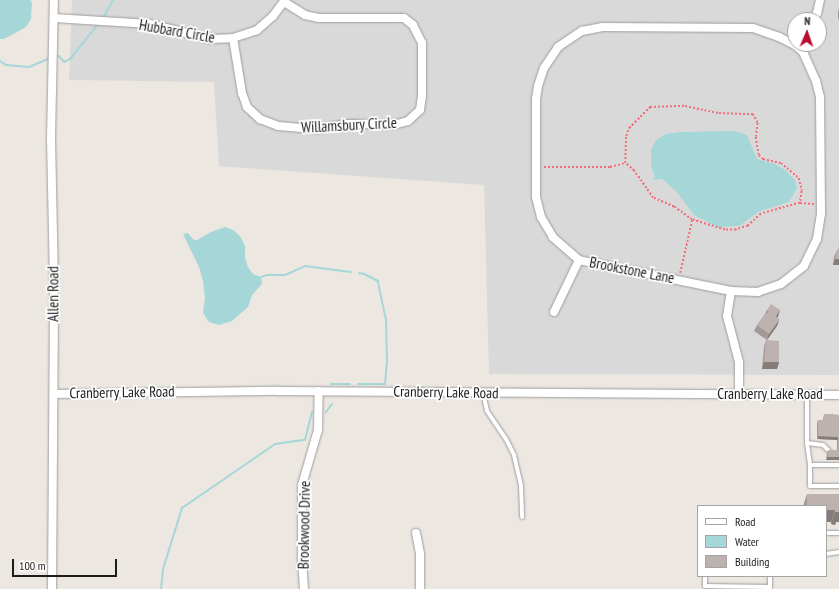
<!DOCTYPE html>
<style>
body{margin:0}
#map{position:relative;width:839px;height:589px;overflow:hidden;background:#ede7e2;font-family:"PT Sans Narrow",sans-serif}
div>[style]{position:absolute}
.residential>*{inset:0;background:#dad9d9}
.water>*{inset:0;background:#a5d7d8}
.stream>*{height:2px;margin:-1px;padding:0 1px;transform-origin:1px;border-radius:1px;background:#a5d7d8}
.path>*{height:1.5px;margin-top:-0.75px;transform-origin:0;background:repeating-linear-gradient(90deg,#f16f7b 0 2px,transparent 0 4px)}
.roads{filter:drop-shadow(0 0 1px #9d9d9d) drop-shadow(0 0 1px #9d9d9d)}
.service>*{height:4px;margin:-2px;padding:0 2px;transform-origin:2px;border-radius:2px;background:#fff}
.minor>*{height:8px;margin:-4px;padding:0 4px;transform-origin:4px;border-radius:4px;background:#fff}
.wall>*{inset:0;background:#a39996}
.shaded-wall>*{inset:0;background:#847d7a;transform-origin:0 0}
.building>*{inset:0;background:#bdb2af}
span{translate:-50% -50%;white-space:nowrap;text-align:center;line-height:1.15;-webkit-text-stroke:3.5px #fff;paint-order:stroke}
.street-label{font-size:15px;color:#1c1c1c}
.legend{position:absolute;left:697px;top:505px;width:130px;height:72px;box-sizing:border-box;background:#fff;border:1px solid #a4a4a4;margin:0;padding:5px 7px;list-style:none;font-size:12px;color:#1c1c1c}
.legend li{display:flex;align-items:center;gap:8px;height:20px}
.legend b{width:20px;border:1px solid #a4a4a4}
.north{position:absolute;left:787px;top:12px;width:40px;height:40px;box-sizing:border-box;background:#fff;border:1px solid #a4a4a4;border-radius:50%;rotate:2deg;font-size:11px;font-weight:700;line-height:16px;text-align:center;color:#1c1c1c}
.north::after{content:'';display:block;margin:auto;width:14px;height:18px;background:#bc0c2f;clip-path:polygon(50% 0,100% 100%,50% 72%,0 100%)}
.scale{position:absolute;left:12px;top:559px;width:105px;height:18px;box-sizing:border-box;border:2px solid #1c1c1c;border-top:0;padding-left:5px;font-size:12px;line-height:14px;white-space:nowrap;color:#1c1c1c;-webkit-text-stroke:3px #fff;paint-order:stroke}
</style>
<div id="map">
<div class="residential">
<i style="clip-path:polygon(evenodd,72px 0,839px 0,839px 375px,489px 374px,484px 185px,219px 166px,214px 82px,69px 80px,72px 0,795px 20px,819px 20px,819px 44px,795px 44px,795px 20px)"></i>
</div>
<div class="water">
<i style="clip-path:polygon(0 0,30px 0,32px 3px,31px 19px,26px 27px,4px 39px,0 39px)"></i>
<i style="clip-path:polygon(735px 131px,747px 135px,757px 159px,775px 164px,785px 170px,795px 180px,797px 188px,789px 202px,760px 211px,739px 226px,717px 227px,694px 215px,676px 191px,662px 179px,653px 180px,655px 177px,651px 166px,651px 150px,656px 140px,666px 134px,680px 132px)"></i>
<i style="clip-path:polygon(225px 227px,233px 230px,240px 236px,245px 246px,245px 258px,248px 267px,253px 274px,261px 277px,262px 284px,252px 295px,248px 307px,232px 321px,219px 325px,209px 322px,203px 313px,205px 298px,203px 281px,199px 267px,183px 234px,188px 233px,194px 240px,197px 240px,211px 232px)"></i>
</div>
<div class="stream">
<i style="left:102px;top:20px;width:23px;rotate:-61deg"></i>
<i style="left:55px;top:57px;width:4px;rotate:-14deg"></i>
<i style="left:59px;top:56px;width:8px;rotate:50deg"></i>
<i style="left:64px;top:62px;width:7px;rotate:-27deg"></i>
<i style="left:70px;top:59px;width:46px;rotate:-51.1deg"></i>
<i style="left:0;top:61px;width:7px;rotate:34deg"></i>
<i style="left:6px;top:65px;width:23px;rotate:5deg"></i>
<i style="left:29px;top:67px;width:23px;rotate:-23deg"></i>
<i style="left:261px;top:277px;width:6px;rotate:-18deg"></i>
<i style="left:267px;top:275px;width:18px"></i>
<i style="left:285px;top:275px;width:22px;rotate:-24deg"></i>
<i style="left:305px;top:266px;width:46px;rotate:7.4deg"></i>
<i style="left:331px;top:384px;width:19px"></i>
<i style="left:358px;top:384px;width:27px"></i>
<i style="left:385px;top:384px;width:23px;rotate:-85deg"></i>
<i style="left:387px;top:361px;width:41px;rotate:-91.4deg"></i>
<i style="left:386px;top:320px;width:40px;rotate:-102deg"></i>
<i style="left:378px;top:281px;width:16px;rotate:-153deg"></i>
<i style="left:364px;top:274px;width:5px;rotate:-169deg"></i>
<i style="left:326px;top:412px;width:10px;rotate:-53deg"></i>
<i style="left:161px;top:589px;width:20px;rotate:-84deg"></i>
<i style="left:163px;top:569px;width:64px;rotate:-72.7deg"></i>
<i style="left:182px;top:508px;width:113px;rotate:-34.5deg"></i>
<i style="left:275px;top:444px;width:30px;rotate:-8deg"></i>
<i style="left:305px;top:440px;width:29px;rotate:-76deg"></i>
</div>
<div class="path">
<i style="left:685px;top:106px;width:35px;rotate:12deg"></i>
<i style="left:719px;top:113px;width:34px;rotate:2deg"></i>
<i style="left:753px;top:114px;width:10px;rotate:61deg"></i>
<i style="left:758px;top:123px;width:14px;rotate:98deg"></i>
<i style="left:756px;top:137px;width:18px;rotate:81deg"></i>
<i style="left:759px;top:155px;width:6px;rotate:45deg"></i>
<i style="left:763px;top:159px;width:18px;rotate:13deg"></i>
<i style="left:781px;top:163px;width:23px;rotate:40deg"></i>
<i style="left:799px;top:178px;width:13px;rotate:77deg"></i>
<i style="left:802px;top:191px;width:12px;rotate:99deg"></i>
<i style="left:800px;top:203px;width:41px;rotate:164.2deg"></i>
<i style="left:761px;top:214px;width:18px;rotate:137deg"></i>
<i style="left:748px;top:226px;width:13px;rotate:162deg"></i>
<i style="left:736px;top:230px;width:11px;rotate:180deg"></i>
<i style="left:725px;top:230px;width:34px;rotate:-163deg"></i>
<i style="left:692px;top:220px;width:22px;rotate:-144deg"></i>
<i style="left:674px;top:207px;width:23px;rotate:-157deg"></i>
<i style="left:653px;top:198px;width:33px;rotate:-125deg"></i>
<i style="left:634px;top:171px;width:12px;rotate:-138deg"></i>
<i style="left:625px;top:163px;width:27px;rotate:-88deg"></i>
<i style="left:626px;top:136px;width:9px;rotate:-69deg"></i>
<i style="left:629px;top:128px;width:30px;rotate:-45deg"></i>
<i style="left:650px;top:107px;width:35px;rotate:-2deg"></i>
<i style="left:544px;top:167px;width:66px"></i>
<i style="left:610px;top:167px;width:16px;rotate:-15deg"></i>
<i style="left:800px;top:203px;width:14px;rotate:4deg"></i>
<i style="left:680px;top:273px;width:54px;rotate:-77.2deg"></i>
</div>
<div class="roads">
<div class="service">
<i style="left:483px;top:393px;width:18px;rotate:77deg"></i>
<i style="left:487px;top:411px;width:34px;rotate:56deg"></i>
<i style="left:506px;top:439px;width:18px;rotate:63deg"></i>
<i style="left:514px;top:455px;width:31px;rotate:77deg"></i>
<i style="left:521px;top:485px;width:32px;rotate:88deg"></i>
<i style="left:807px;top:394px;width:49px;rotate:90deg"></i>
<i style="left:807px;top:443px;width:22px;rotate:82deg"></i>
<i style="left:810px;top:465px;width:29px"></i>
<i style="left:807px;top:443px;width:16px;rotate:7deg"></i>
<i style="left:823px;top:445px;width:10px;rotate:45deg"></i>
<i style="left:810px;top:465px;width:21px;rotate:90deg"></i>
<i style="left:810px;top:486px;width:29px"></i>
<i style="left:826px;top:533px;width:13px"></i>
<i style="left:826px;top:554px;width:13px;rotate:-9deg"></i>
<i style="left:705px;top:576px;width:10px;rotate:90deg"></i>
<i style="left:705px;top:586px;width:65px;rotate:0.9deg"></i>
<i style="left:770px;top:587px;width:11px;rotate:-90deg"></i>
</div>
<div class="minor">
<i style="left:54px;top:18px;width:96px;rotate:3.6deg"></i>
<i style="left:150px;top:24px;width:62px;rotate:14deg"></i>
<i style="left:210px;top:39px;width:23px;rotate:-2deg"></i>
<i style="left:233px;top:38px;width:25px;rotate:-18deg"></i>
<i style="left:257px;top:30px;width:21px;rotate:-41deg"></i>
<i style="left:273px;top:16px;width:20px;rotate:-53deg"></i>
<i style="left:812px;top:20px;width:9px;rotate:-54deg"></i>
<i style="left:817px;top:13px;width:13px;rotate:-77deg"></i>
<i style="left:603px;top:27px;width:150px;rotate:0.4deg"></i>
<i style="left:753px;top:28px;width:28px;rotate:19deg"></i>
<i style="left:779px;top:37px;width:18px;rotate:27deg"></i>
<i style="left:795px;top:45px;width:11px;rotate:41deg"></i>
<i style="left:803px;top:52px;width:32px;rotate:66deg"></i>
<i style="left:816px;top:81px;width:16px;rotate:76deg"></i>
<i style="left:820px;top:97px;width:117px;rotate:89.5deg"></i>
<i style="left:821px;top:214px;width:25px;rotate:99deg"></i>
<i style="left:817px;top:239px;width:30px;rotate:116deg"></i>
<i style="left:804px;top:266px;width:29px;rotate:142deg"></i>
<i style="left:781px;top:284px;width:24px;rotate:161deg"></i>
<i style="left:758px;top:292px;width:27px;rotate:-178deg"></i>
<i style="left:731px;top:291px;width:155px;rotate:-168.5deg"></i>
<i style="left:579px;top:260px;width:35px;rotate:-139deg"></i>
<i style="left:553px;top:237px;width:23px;rotate:-121deg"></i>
<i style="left:541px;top:217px;width:21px;rotate:-104deg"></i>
<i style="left:536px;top:197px;width:98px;rotate:-90deg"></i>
<i style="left:536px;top:99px;width:13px;rotate:-81deg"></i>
<i style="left:538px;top:86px;width:19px;rotate:-72deg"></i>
<i style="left:544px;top:68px;width:25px;rotate:-56deg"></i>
<i style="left:558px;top:47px;width:29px;rotate:-34deg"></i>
<i style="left:582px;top:31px;width:21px;rotate:-11deg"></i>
<i style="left:233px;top:38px;width:56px;rotate:80.7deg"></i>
<i style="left:242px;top:93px;width:15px;rotate:70deg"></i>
<i style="left:247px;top:107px;width:18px;rotate:43deg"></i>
<i style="left:260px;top:119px;width:19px;rotate:21deg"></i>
<i style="left:278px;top:126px;width:38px;rotate:5deg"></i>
<i style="left:316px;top:129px;width:30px;rotate:-9deg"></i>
<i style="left:346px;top:124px;width:51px"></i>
<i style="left:397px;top:124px;width:11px;rotate:-15deg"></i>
<i style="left:408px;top:121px;width:16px;rotate:-43deg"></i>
<i style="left:420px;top:110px;width:14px;rotate:-82deg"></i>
<i style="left:422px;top:96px;width:53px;rotate:-90deg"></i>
<i style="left:422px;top:43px;width:20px;rotate:-117deg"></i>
<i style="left:413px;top:25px;width:11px;rotate:-142deg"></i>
<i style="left:404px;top:18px;width:85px;rotate:180deg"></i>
<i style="left:319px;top:18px;width:14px;rotate:-168deg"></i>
<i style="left:305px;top:15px;width:25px;rotate:-148deg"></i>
<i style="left:731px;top:291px;width:25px;rotate:99deg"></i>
<i style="left:727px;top:316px;width:48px;rotate:75.4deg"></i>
<i style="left:739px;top:362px;width:32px;rotate:90deg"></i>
<i style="left:554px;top:312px;width:58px;rotate:-64.3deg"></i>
<i style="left:54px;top:394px;width:224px;rotate:-0.8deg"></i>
<i style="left:278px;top:391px;width:561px;rotate:0.41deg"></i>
<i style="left:416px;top:533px;width:21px;rotate:79deg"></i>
<i style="left:420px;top:554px;width:35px;rotate:90deg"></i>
<i style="left:52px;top:589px;width:307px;rotate:-89.6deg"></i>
<i style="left:54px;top:282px;width:144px;rotate:-91.2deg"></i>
<i style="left:51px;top:138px;width:138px;rotate:-88.8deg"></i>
<i style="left:304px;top:589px;width:32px;rotate:-94deg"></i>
<i style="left:302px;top:557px;width:72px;rotate:-90deg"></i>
<i style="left:302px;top:485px;width:57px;rotate:-73.8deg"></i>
<i style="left:318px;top:430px;width:39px;rotate:-89deg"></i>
</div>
</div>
<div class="wall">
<i style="clip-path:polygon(839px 9px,839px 19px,838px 19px,838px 11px)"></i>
<i style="clip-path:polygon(839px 246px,839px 265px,833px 265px,834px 257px,837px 250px,838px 251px)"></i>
<i style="clip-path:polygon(767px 310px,780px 310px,777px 317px,779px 320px,777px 326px,767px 340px,754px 331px,757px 325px,765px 314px)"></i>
<i style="clip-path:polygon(766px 340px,779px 362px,777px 369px,762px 369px,764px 347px)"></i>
<i style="clip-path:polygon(824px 414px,839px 415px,839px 460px,826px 460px,827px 453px,828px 450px,837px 450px,837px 440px,817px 439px,817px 423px,818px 420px,823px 420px)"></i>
<i style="clip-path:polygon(807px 494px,839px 494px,836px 522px,835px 525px,831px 524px,831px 522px,826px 522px,826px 506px,803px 506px)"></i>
</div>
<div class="shaded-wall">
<i style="clip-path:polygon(835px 259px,839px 259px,839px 265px,833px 265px)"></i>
<i style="clip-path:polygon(780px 310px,778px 317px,773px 322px,776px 316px)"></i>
<i style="clip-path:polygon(779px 320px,777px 326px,767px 340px,769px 334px)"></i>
<i style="clip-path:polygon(764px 362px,779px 362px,777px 369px,762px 369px)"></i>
<i style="left:818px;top:436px;width:20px;height:3px;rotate:3deg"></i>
<i style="clip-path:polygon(828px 457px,839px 457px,839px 460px,826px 460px)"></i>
<i style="clip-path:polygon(826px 510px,835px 510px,831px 522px,826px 522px)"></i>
<i style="clip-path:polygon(835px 512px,839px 512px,839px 522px,836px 522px,835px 525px,831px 524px)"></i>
</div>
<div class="building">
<i style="clip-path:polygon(837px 250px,839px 251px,839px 259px,835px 259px)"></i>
<i style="clip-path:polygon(771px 304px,780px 310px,776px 316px,779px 320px,769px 334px,757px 325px,764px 315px,769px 312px,767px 310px)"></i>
<i style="clip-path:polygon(766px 340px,779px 341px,779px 362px,764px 362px)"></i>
<i style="clip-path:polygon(824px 414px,839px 415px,839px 457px,828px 457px,828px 450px,838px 450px,838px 437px,818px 436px,818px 420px,824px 420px)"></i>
<i style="clip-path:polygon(807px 494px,839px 494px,839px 512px,835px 512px,835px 510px,826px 510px,826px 506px,807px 506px)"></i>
</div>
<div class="street-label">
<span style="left:177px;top:31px;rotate:10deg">Hubbard Circle</span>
<span style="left:349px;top:125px;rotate:-3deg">Willamsbury Circle</span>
<span style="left:632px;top:270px;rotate:11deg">Brookstone Lane</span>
<span style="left:53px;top:294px;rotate:-90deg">Allen Road</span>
<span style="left:122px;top:392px;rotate:-1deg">Cranberry Lake Road</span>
<span style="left:446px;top:392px;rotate:1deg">Cranberry Lake Road</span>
<span style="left:770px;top:394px">Cranberry Lake Road</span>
<span style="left:304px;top:525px;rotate:-89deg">Brookwood Drive</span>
</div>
<ul class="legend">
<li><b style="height:5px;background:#fff"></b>Road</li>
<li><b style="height:11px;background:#a5d7d8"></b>Water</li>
<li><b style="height:11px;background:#bdb2af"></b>Building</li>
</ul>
<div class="north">N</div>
<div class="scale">100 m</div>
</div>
